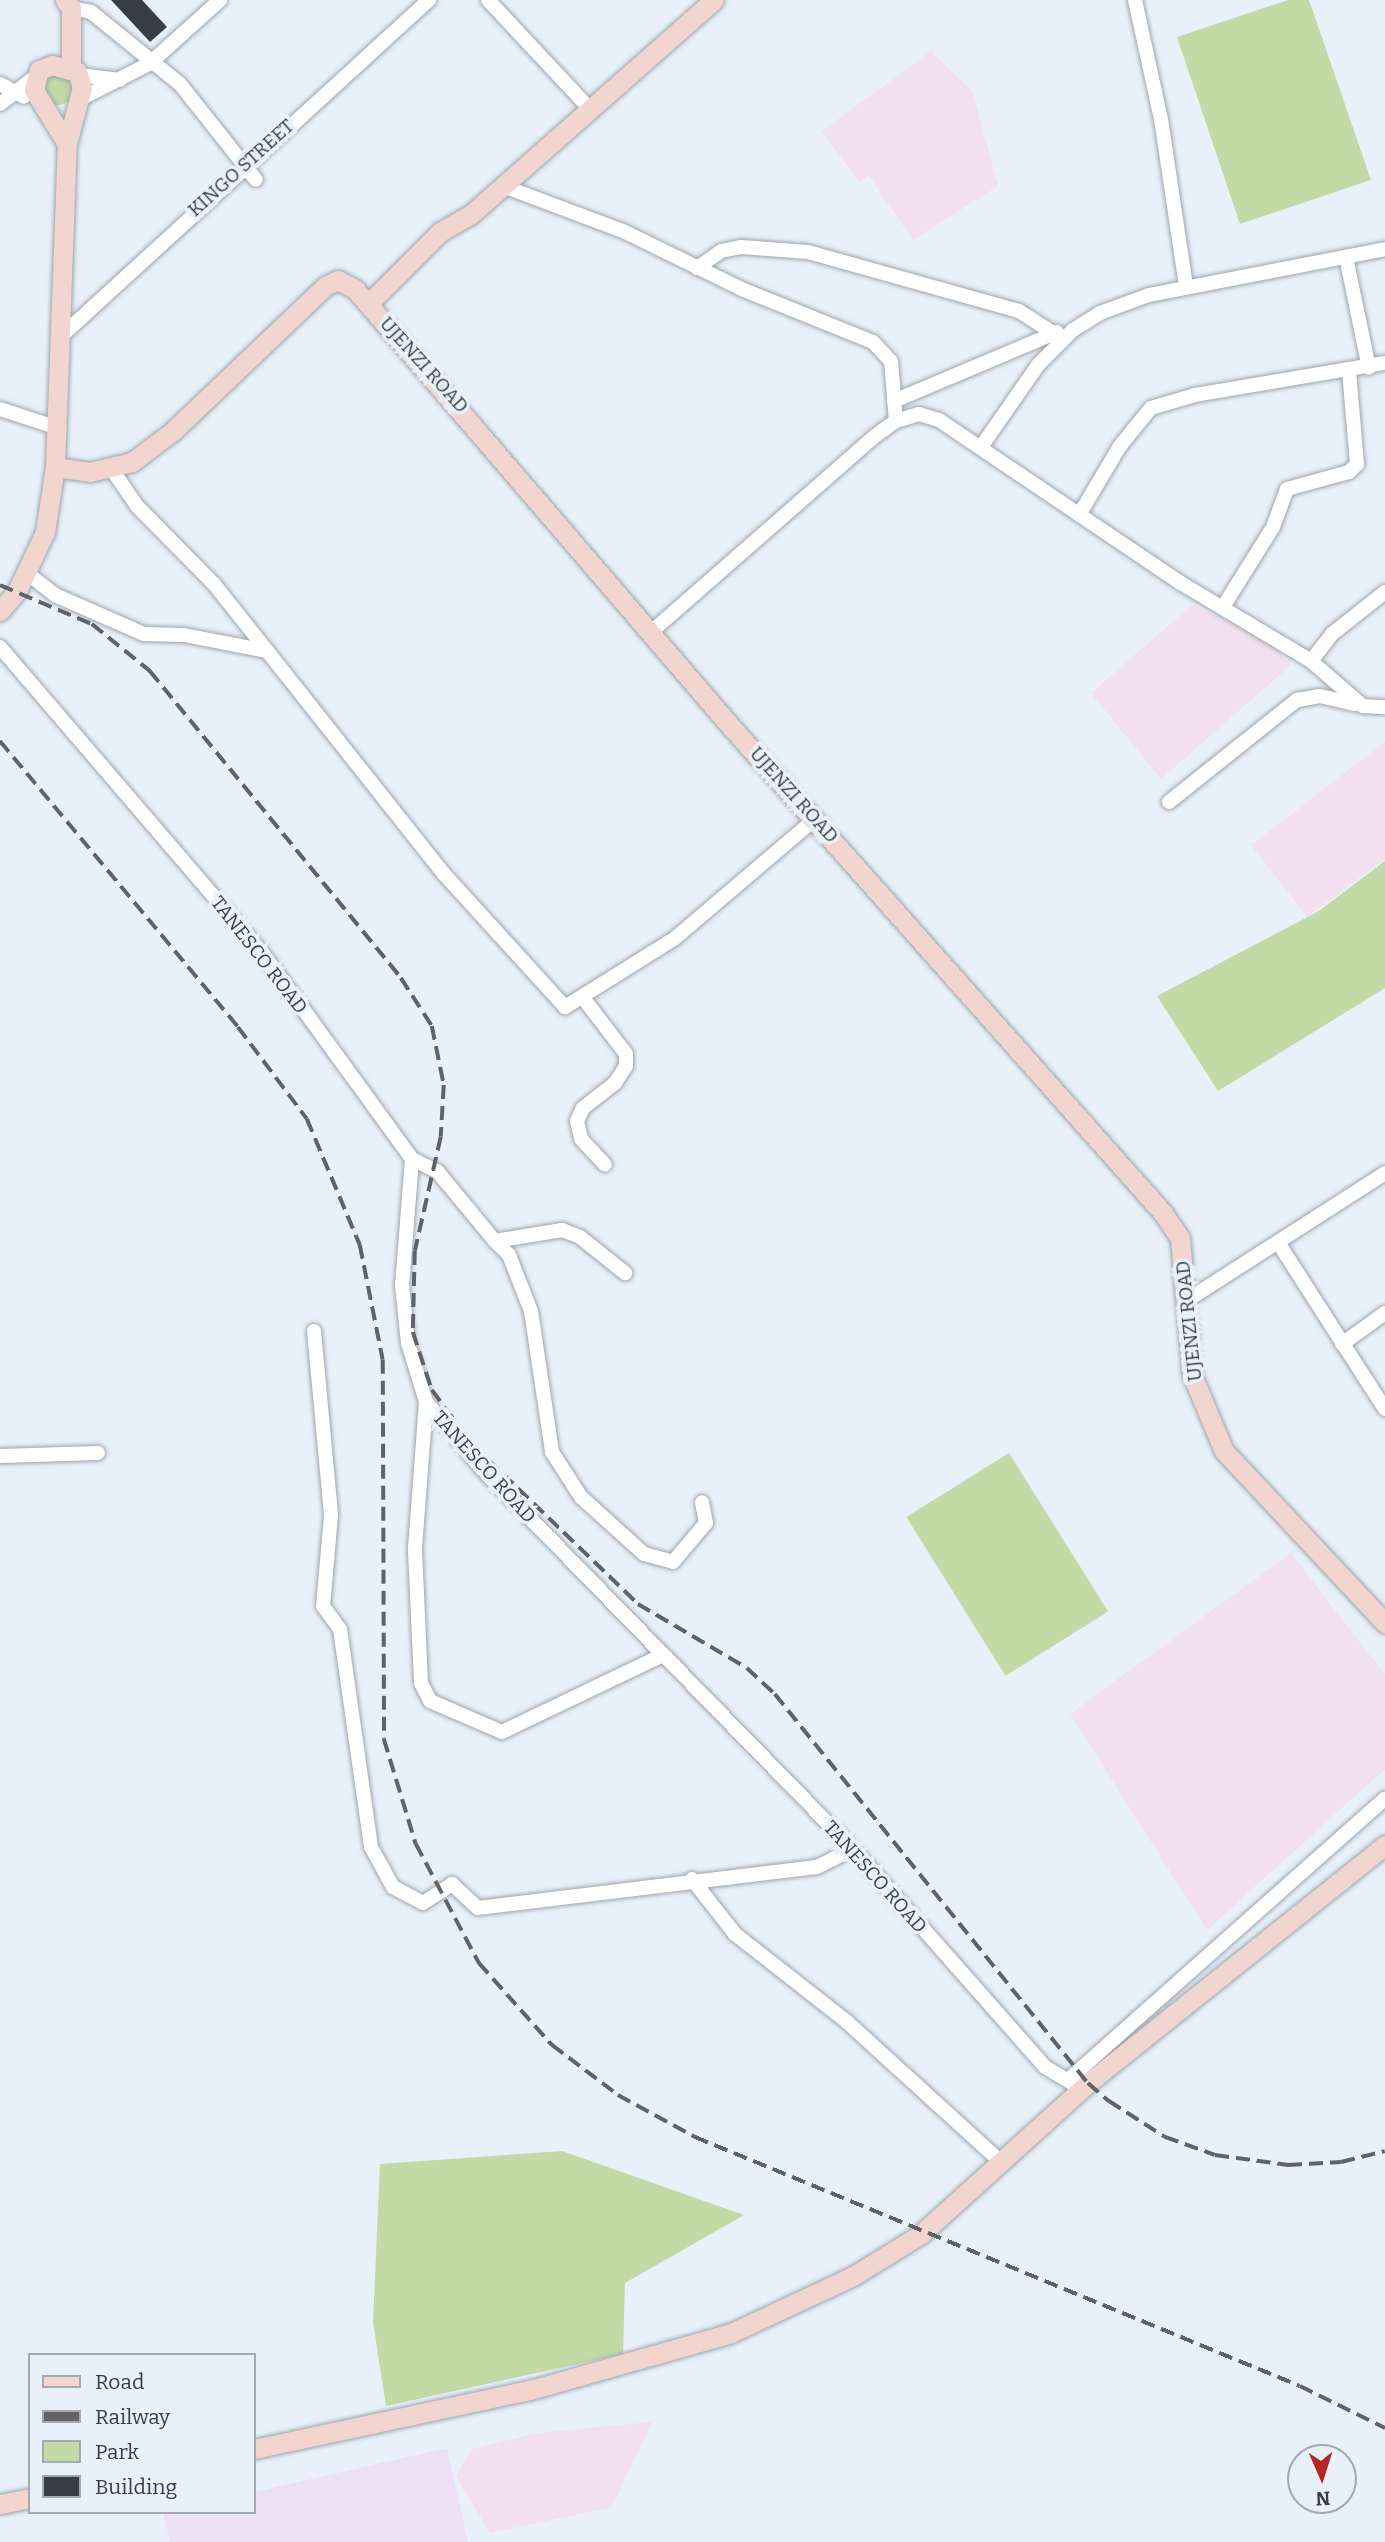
<!DOCTYPE html>
<style>
body{margin:0}
#map{position:relative;width:1385px;height:2542px;overflow:hidden;background:#e8f1fa;font-family:Bitter,serif}
div>[style]{position:absolute}
.commercial>*{inset:0;background:#ede0f4}
.education>*{inset:0;background:#f2dfef}
.green>*{inset:0;background:#c3d9a6;transform-origin:0 0}
.round{border-radius:50%}
.building>*{inset:0;background:#373e45}
.roads{filter:drop-shadow(0 0 2px #9da6ae) drop-shadow(0 0 2px #9da6ae)}
.street>*{height:14px;margin:-7px;padding:0 7px;transform-origin:7px;border-radius:7px;background:#fff}
.secondary>*{height:19px;margin:-9.5px;padding:0 9.5px;transform-origin:9.5px;border-radius:9.5px;background:#f2d5cf}
.rail>*{height:3.5px;margin-top:-1.75px;transform-origin:0;background:repeating-linear-gradient(90deg,#5f6368 0 14px,transparent 0 21px)}
span{translate:-50% -50%;white-space:nowrap;text-align:center;line-height:1.15;-webkit-text-stroke:7px #e8f1fa;paint-order:stroke}
.street-label{font-size:19px;color:#3a3d41}
.legend{position:absolute;left:28px;top:2353px;width:228px;height:161px;box-sizing:border-box;background:#e8f1fa;border:2px solid #a2a9b0;margin:0;padding:9px 12px;list-style:none;font-size:21px;color:#3a3d41}
.legend li{display:flex;align-items:center;gap:14px;height:35px}
.legend b{width:35px;border:2px solid #a2a9b0}
.north{position:absolute;left:1287px;top:2444px;width:70px;height:70px;box-sizing:border-box;background:#e8f1fa;border:2px solid #a2a9b0;border-radius:50%;rotate:177deg;font-size:19px;font-weight:700;line-height:28px;text-align:center;color:#3a3d41}
.north::after{content:'';display:block;margin:auto;width:24px;height:32px;background:#b52625;clip-path:polygon(50% 0,100% 100%,50% 72%,0 100%)}
</style>
<div id="map">
<div class="commercial">
<i style="clip-path:polygon(447px 2448px,468px 2542px,170px 2542px,163px 2512px,254px 2512px,254px 2492px)"></i>
</div>
<div class="education">
<i style="clip-path:polygon(931px 51px,973px 92px,998px 186px,913px 240px,869px 176px,859px 182px,822px 131px)"></i>
<i style="clip-path:polygon(1192px 605px,1267px 639px,1291px 665px,1161px 779px,1091px 693px)"></i>
<i style="clip-path:polygon(1385px 742px,1385px 859px,1307px 917px,1251px 845px)"></i>
<i style="clip-path:polygon(1291px 1553px,1385px 1675px,1385px 1769px,1207px 1930px,1070px 1714px)"></i>
<i style="clip-path:polygon(652px 2422px,612px 2507px,490px 2533px,456px 2476px,472px 2449px,538px 2433px)"></i>
</div>
<div class="green">
<i style="clip-path:polygon(1288px 0,1309px 0,1371px 180px,1240px 224px,1177px 37px)"></i>
<i class="round" style="left:42px;top:73px;width:32px;height:32px"></i>
<i style="clip-path:polygon(1385px 861px,1385px 988px,1218px 1091px,1157px 996px,1319px 911px)"></i>
<i style="left:1009px;top:1453px;width:187px;height:121px;rotate:58deg"></i>
<i style="clip-path:polygon(562px 2151px,744px 2215px,625px 2283px,623px 2354px,386px 2406px,373px 2322px,380px 2164px)"></i>
</div>
<div class="building">
<i style="clip-path:polygon(111px 0,142px 0,167px 27px,150px 42px)"></i>
</div>
<div class="roads">
<div class="street">
<i style="left:488px;top:0;width:146px;rotate:46.9deg"></i>
<i style="left:1135px;top:0;width:122px;rotate:77.7deg"></i>
<i style="left:1161px;top:119px;width:170px;rotate:81.5deg"></i>
<i style="left:71px;top:8px;width:20px;rotate:11deg"></i>
<i style="left:91px;top:12px;width:114px;rotate:39deg"></i>
<i style="left:180px;top:84px;width:122px;rotate:51.6deg"></i>
<i style="left:79px;top:75px;width:41px;rotate:7deg"></i>
<i style="left:0;top:84px;width:27px;rotate:28deg"></i>
<i style="left:78px;top:100px;width:80px;rotate:-26.9deg"></i>
<i style="left:149px;top:64px;width:96px;rotate:-42deg"></i>
<i style="left:0;top:104px;width:44px;rotate:-37.6deg"></i>
<i style="left:503px;top:186px;width:128px;rotate:20.6deg"></i>
<i style="left:623px;top:231px;width:135px;rotate:26deg"></i>
<i style="left:744px;top:290px;width:139px;rotate:22deg"></i>
<i style="left:873px;top:342px;width:26px;rotate:47deg"></i>
<i style="left:891px;top:361px;width:60px;rotate:85.2deg"></i>
<i style="left:1346px;top:257px;width:113px;rotate:78.3deg"></i>
<i style="left:697px;top:268px;width:29px;rotate:-35deg"></i>
<i style="left:721px;top:251px;width:20px;rotate:-11deg"></i>
<i style="left:741px;top:247px;width:67px;rotate:4.3deg"></i>
<i style="left:808px;top:252px;width:219px;rotate:15.6deg"></i>
<i style="left:1019px;top:311px;width:40px;rotate:32.9deg"></i>
<i style="left:58px;top:339px;width:503px;rotate:-42.42deg"></i>
<i style="left:894px;top:401px;width:177px;rotate:-22.9deg"></i>
<i style="left:0;top:409px;width:58px;rotate:18.1deg"></i>
<i style="left:981px;top:447px;width:100px;rotate:-55.2deg"></i>
<i style="left:1038px;top:365px;width:49px;rotate:-45deg"></i>
<i style="left:1073px;top:330px;width:32px;rotate:-32deg"></i>
<i style="left:1100px;top:313px;width:52px;rotate:-20.2deg"></i>
<i style="left:1149px;top:295px;width:240px;rotate:-11deg"></i>
<i style="left:113px;top:471px;width:42px;rotate:55.6deg"></i>
<i style="left:137px;top:506px;width:110px;rotate:45.4deg"></i>
<i style="left:214px;top:584px;width:370px;rotate:51.6deg"></i>
<i style="left:444px;top:874px;width:180px;rotate:47.7deg"></i>
<i style="left:565px;top:1007px;width:128px;rotate:-32deg"></i>
<i style="left:674px;top:939px;width:187px;rotate:-40.4deg"></i>
<i style="left:1079px;top:515px;width:80px;rotate:-59.3deg"></i>
<i style="left:1120px;top:446px;width:49px;rotate:-50.8deg"></i>
<i style="left:1151px;top:408px;width:46px;rotate:-16.5deg"></i>
<i style="left:1195px;top:395px;width:193px;rotate:-9.6deg"></i>
<i style="left:27px;top:573px;width:36px;rotate:38deg"></i>
<i style="left:55px;top:595px;width:97px;rotate:23.7deg"></i>
<i style="left:144px;top:634px;width:40px;rotate:1.4deg"></i>
<i style="left:184px;top:635px;width:85px;rotate:10.9deg"></i>
<i style="left:1223px;top:607px;width:94px;rotate:-58deg"></i>
<i style="left:1273px;top:527px;width:40px;rotate:-69.8deg"></i>
<i style="left:1287px;top:489px;width:64px;rotate:-15.3deg"></i>
<i style="left:1349px;top:472px;width:11px;rotate:-45deg"></i>
<i style="left:1357px;top:464px;width:93px;rotate:-94.9deg"></i>
<i style="left:650px;top:633px;width:299px;rotate:-41.2deg"></i>
<i style="left:875px;top:436px;width:26px;rotate:-36deg"></i>
<i style="left:896px;top:421px;width:24px;rotate:-17deg"></i>
<i style="left:919px;top:414px;width:21px;rotate:17deg"></i>
<i style="left:939px;top:420px;width:290px;rotate:34deg"></i>
<i style="left:1179px;top:582px;width:154px;rotate:30.9deg"></i>
<i style="left:1311px;top:661px;width:69px;rotate:40.9deg"></i>
<i style="left:1363px;top:706px;width:22px;rotate:3deg"></i>
<i style="left:0;top:647px;width:401px;rotate:49.4deg"></i>
<i style="left:261px;top:951px;width:257px;rotate:54deg"></i>
<i style="left:412px;top:1159px;width:126px;rotate:94.5deg"></i>
<i style="left:402px;top:1285px;width:58px;rotate:84.1deg"></i>
<i style="left:408px;top:1343px;width:62px;rotate:73deg"></i>
<i style="left:426px;top:1402px;width:87px;rotate:50.1deg"></i>
<i style="left:482px;top:1469px;width:531px;rotate:45.69deg"></i>
<i style="left:853px;top:1849px;width:290px;rotate:48.6deg"></i>
<i style="left:1045px;top:2067px;width:43px;rotate:30.7deg"></i>
<i style="left:1311px;top:661px;width:34px;rotate:-52deg"></i>
<i style="left:1332px;top:634px;width:68px;rotate:-38.4deg"></i>
<i style="left:1169px;top:802px;width:164px;rotate:-38.6deg"></i>
<i style="left:1297px;top:700px;width:23px;rotate:-10deg"></i>
<i style="left:1320px;top:696px;width:36px;rotate:13deg"></i>
<i style="left:584px;top:999px;width:69px;rotate:52.6deg"></i>
<i style="left:626px;top:1054px;width:12px;rotate:90deg"></i>
<i style="left:626px;top:1066px;width:20px;rotate:123deg"></i>
<i style="left:615px;top:1083px;width:41px;rotate:142deg"></i>
<i style="left:583px;top:1108px;width:14px;rotate:115deg"></i>
<i style="left:577px;top:1121px;width:18px;rotate:77deg"></i>
<i style="left:581px;top:1139px;width:35px;rotate:47deg"></i>
<i style="left:412px;top:1159px;width:28px;rotate:26deg"></i>
<i style="left:437px;top:1171px;width:91px;rotate:50.4deg"></i>
<i style="left:495px;top:1241px;width:68px;rotate:-9.3deg"></i>
<i style="left:562px;top:1230px;width:19px;rotate:21deg"></i>
<i style="left:580px;top:1237px;width:58px;rotate:38.7deg"></i>
<i style="left:495px;top:1241px;width:20px;rotate:45deg"></i>
<i style="left:509px;top:1255px;width:60px;rotate:68.6deg"></i>
<i style="left:531px;top:1311px;width:143px;rotate:81.5deg"></i>
<i style="left:552px;top:1452px;width:54px;rotate:57.2deg"></i>
<i style="left:581px;top:1497px;width:85px;rotate:42.1deg"></i>
<i style="left:644px;top:1554px;width:30px;rotate:15deg"></i>
<i style="left:673px;top:1562px;width:51px;rotate:-49.8deg"></i>
<i style="left:706px;top:1523px;width:21px;rotate:-101deg"></i>
<i style="left:1279px;top:1244px;width:196px;rotate:57.3deg"></i>
<i style="left:1189px;top:1299px;width:233px;rotate:-32.7deg"></i>
<i style="left:314px;top:1331px;width:185px;rotate:84.7deg"></i>
<i style="left:331px;top:1515px;width:91px;rotate:95deg"></i>
<i style="left:323px;top:1606px;width:29px;rotate:54deg"></i>
<i style="left:340px;top:1629px;width:220px;rotate:81.9deg"></i>
<i style="left:371px;top:1847px;width:46px;rotate:61.2deg"></i>
<i style="left:393px;top:1887px;width:34px;rotate:28deg"></i>
<i style="left:423px;top:1903px;width:35px;rotate:-33deg"></i>
<i style="left:452px;top:1884px;width:35px;rotate:43deg"></i>
<i style="left:478px;top:1908px;width:341px;rotate:-6.9deg"></i>
<i style="left:817px;top:1867px;width:40px;rotate:-26.6deg"></i>
<i style="left:1342px;top:1344px;width:53px;rotate:-35.8deg"></i>
<i style="left:426px;top:1402px;width:148px;rotate:94.3deg"></i>
<i style="left:415px;top:1550px;width:133px;rotate:87.4deg"></i>
<i style="left:421px;top:1683px;width:20px;rotate:63deg"></i>
<i style="left:430px;top:1701px;width:78px;rotate:23.3deg"></i>
<i style="left:502px;top:1732px;width:178px;rotate:-25.6deg"></i>
<i style="left:0;top:1456px;width:98px;rotate:-1.8deg"></i>
<i style="left:692px;top:1879px;width:70px;rotate:52deg"></i>
<i style="left:735px;top:1934px;width:141px;rotate:38.1deg"></i>
<i style="left:846px;top:2021px;width:211px;rotate:42.3deg"></i>
<i style="left:1068px;top:2080px;width:424px;rotate:-41.6deg"></i>
</div>
<div class="secondary">
<i style="left:65px;top:0;width:10px;rotate:53deg"></i>
<i style="left:71px;top:8px;width:59px;rotate:90deg"></i>
<i style="left:368px;top:304px;width:102px;rotate:-45deg"></i>
<i style="left:440px;top:232px;width:34px;rotate:-30deg"></i>
<i style="left:470px;top:215px;width:325px;rotate:-41.4deg"></i>
<i style="left:55px;top:467px;width:35px;rotate:8deg"></i>
<i style="left:90px;top:472px;width:43px;rotate:-13.4deg"></i>
<i style="left:132px;top:462px;width:51px;rotate:-37.1deg"></i>
<i style="left:173px;top:431px;width:210px;rotate:-43.6deg"></i>
<i style="left:325px;top:286px;width:14px;rotate:-25deg"></i>
<i style="left:338px;top:280px;width:19px;rotate:28deg"></i>
<i style="left:355px;top:289px;width:569px;rotate:49.34deg"></i>
<i style="left:726px;top:721px;width:658px;rotate:48.39deg"></i>
<i style="left:1163px;top:1213px;width:30px;rotate:56deg"></i>
<i style="left:1180px;top:1238px;width:138px;rotate:85deg"></i>
<i style="left:1192px;top:1375px;width:82px;rotate:67.2deg"></i>
<i style="left:1224px;top:1451px;width:236px;rotate:46.9deg"></i>
<i style="left:0;top:611px;width:26px;rotate:-50deg"></i>
<i style="left:17px;top:591px;width:65px;rotate:-64.6deg"></i>
<i style="left:45px;top:532px;width:66px;rotate:-81.3deg"></i>
<i style="left:55px;top:467px;width:323px;rotate:-87.9deg"></i>
<i style="left:67px;top:144px;width:59px;rotate:-75.3deg"></i>
<i style="left:82px;top:87px;width:16px;rotate:-108deg"></i>
<i style="left:77px;top:72px;width:26px;rotate:-164deg"></i>
<i style="left:52px;top:65px;width:14px;rotate:159deg"></i>
<i style="left:39px;top:70px;width:21px;rotate:104deg"></i>
<i style="left:34px;top:90px;width:63px;rotate:58.6deg"></i>
<i style="left:254px;top:2449px;width:282px;rotate:-12.1deg"></i>
<i style="left:530px;top:2390px;width:209px;rotate:-15.8deg"></i>
<i style="left:731px;top:2333px;width:135px;rotate:-25deg"></i>
<i style="left:853px;top:2276px;width:80px;rotate:-31.7deg"></i>
<i style="left:921px;top:2234px;width:225px;rotate:-42.1deg"></i>
<i style="left:1088px;top:2083px;width:381px;rotate:-38.7deg"></i>
<i style="left:0;top:2504px;width:31px;rotate:-11deg"></i>
</div>
</div>
<div class="rail">
<i style="left:0;top:585px;width:100px;rotate:23deg"></i>
<i style="left:92px;top:624px;width:75px;rotate:39deg"></i>
<i style="left:150px;top:671px;width:397px;rotate:50.7deg"></i>
<i style="left:401px;top:978px;width:57px;rotate:57.1deg"></i>
<i style="left:432px;top:1026px;width:60px;rotate:78.5deg"></i>
<i style="left:444px;top:1085px;width:52px;rotate:93.3deg"></i>
<i style="left:441px;top:1137px;width:117px;rotate:102.8deg"></i>
<i style="left:415px;top:1251px;width:81px;rotate:91.4deg"></i>
<i style="left:413px;top:1332px;width:61px;rotate:71.9deg"></i>
<i style="left:432px;top:1390px;width:69px;rotate:53.3deg"></i>
<i style="left:473px;top:1445px;width:229px;rotate:43.9deg"></i>
<i style="left:638px;top:1604px;width:126px;rotate:30.4deg"></i>
<i style="left:747px;top:1668px;width:38px;rotate:43deg"></i>
<i style="left:775px;top:1694px;width:499px;rotate:51.2deg"></i>
<i style="left:1088px;top:2083px;width:28px;rotate:41deg"></i>
<i style="left:1109px;top:2101px;width:67px;rotate:32.7deg"></i>
<i style="left:1165px;top:2137px;width:53px;rotate:19.8deg"></i>
<i style="left:1215px;top:2155px;width:74px;rotate:7.8deg"></i>
<i style="left:1288px;top:2165px;width:53px;rotate:-3.2deg"></i>
<i style="left:1341px;top:2162px;width:45px;rotate:-14deg"></i>
<i style="left:0;top:741px;width:372px;rotate:50.2deg"></i>
<i style="left:238px;top:1027px;width:115px;rotate:53.1deg"></i>
<i style="left:307px;top:1119px;width:137px;rotate:67.2deg"></i>
<i style="left:360px;top:1245px;width:117px;rotate:78.7deg"></i>
<i style="left:383px;top:1360px;width:379px;rotate:89.8deg"></i>
<i style="left:384px;top:1739px;width:110px;rotate:73.1deg"></i>
<i style="left:416px;top:1844px;width:135px;rotate:62.1deg"></i>
<i style="left:479px;top:1963px;width:110px;rotate:48.3deg"></i>
<i style="left:552px;top:2045px;width:83px;rotate:37.1deg"></i>
<i style="left:618px;top:2095px;width:88px;rotate:28.6deg"></i>
<i style="left:695px;top:2137px;width:654px;rotate:22.37deg"></i>
<i style="left:1300px;top:2386px;width:95px;rotate:26.3deg"></i>
</div>
<div class="street-label">
<span style="left:241px;top:168px;rotate:-42deg">KINGO STREET</span>
<span style="left:424px;top:365px;rotate:48deg">UJENZI ROAD</span>
<span style="left:794px;top:795px;rotate:48deg">UJENZI ROAD</span>
<span style="left:259px;top:955px;rotate:52deg">TANESCO ROAD</span>
<span style="left:1189px;top:1321px;rotate:-96deg">UJENZI ROAD</span>
<span style="left:484px;top:1467px;rotate:48deg">TANESCO ROAD</span>
<span style="left:875px;top:1877px;rotate:48deg">TANESCO ROAD</span>
</div>
<ul class="legend">
<li><b style="height:9px;background:#f2d5cf"></b>Road</li>
<li><b style="height:9px;background:#5f6368"></b>Railway</li>
<li><b style="height:19px;background:#c3d9a6"></b>Park</li>
<li><b style="height:19px;background:#373e45"></b>Building</li>
</ul>
<div class="north">N</div>
</div>
